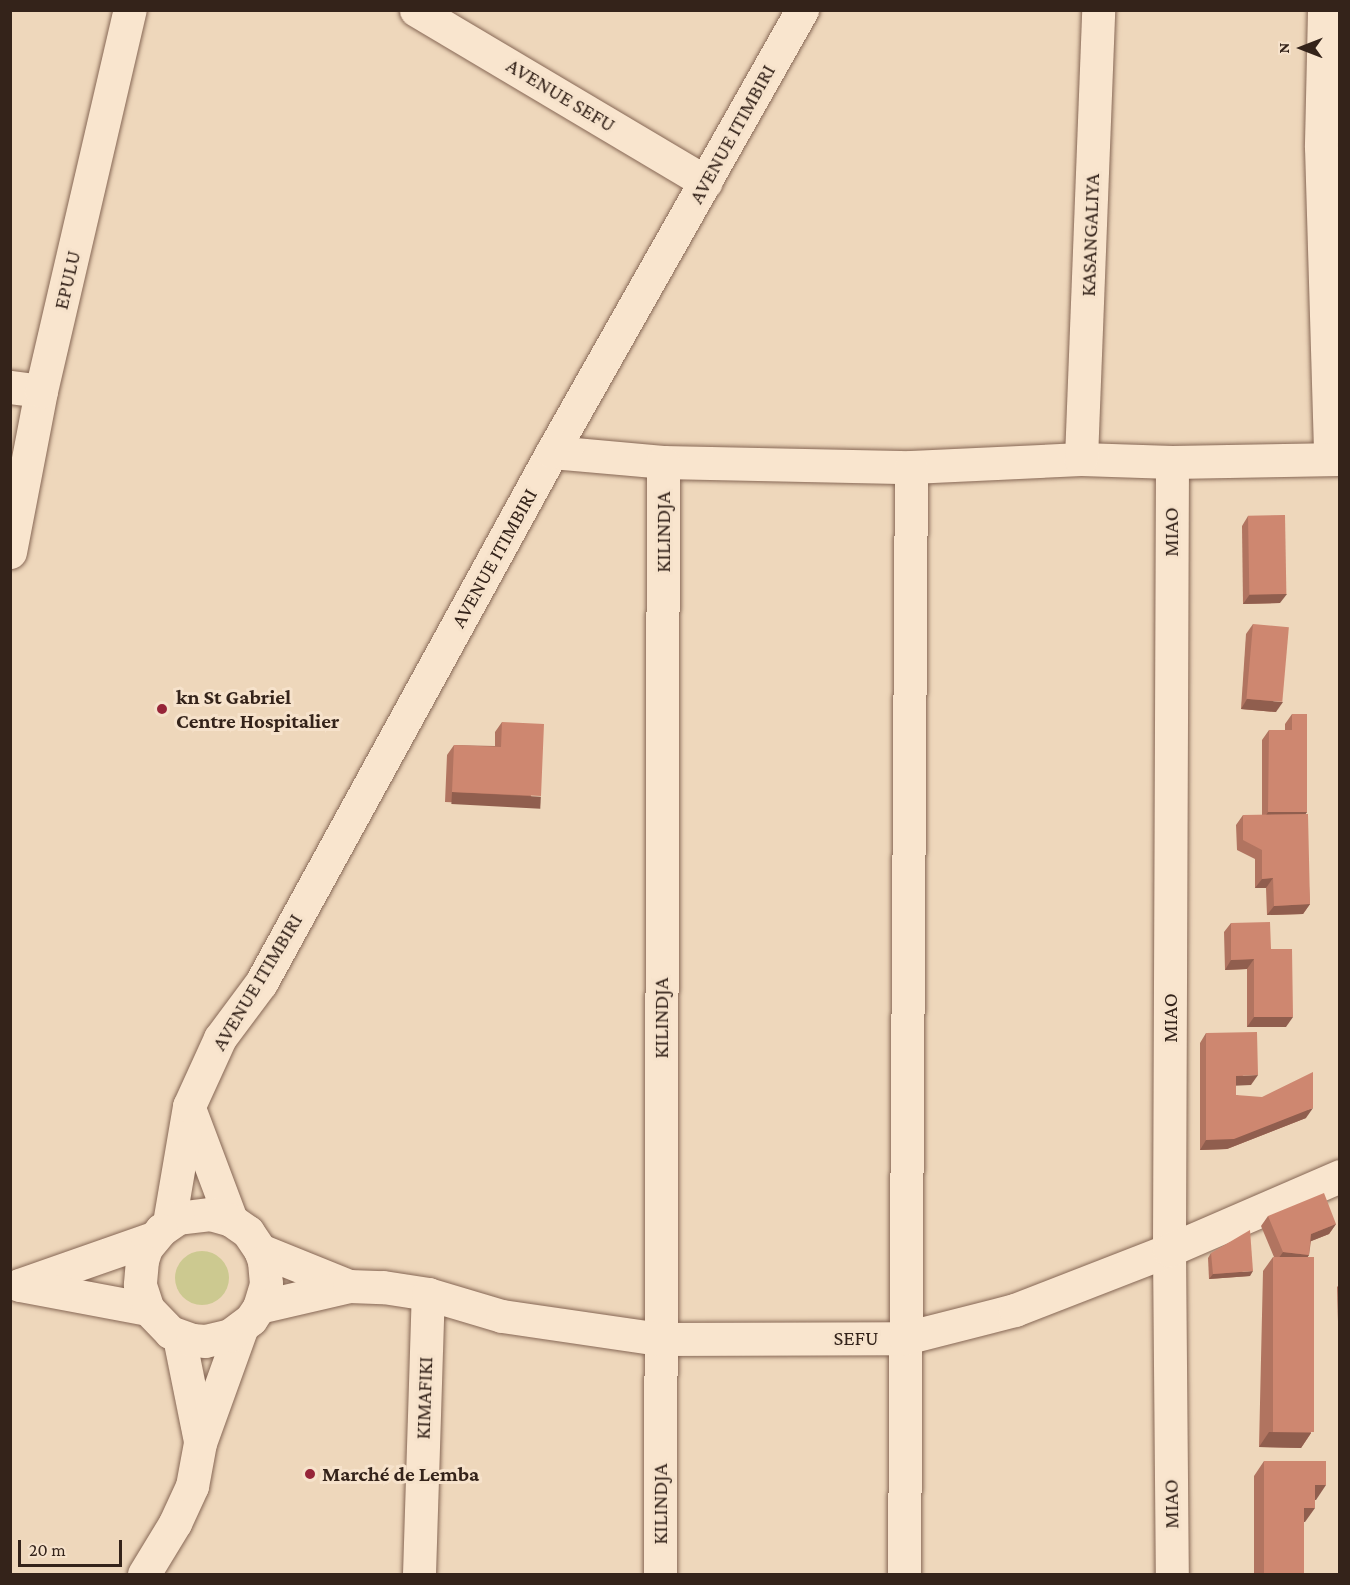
<!DOCTYPE html>
<meta charset="utf-8">
<style>
body{margin:0}
#map{position:relative;width:1350px;height:1585px;overflow:hidden;background:#eed7bb;font-family:"Crimson Pro",serif}
div>[style]{position:absolute}
.green>*{inset:0;background:#ccc990}
.round{border-radius:50%}
.roads{filter:drop-shadow(0 0 2px #866755) drop-shadow(0 0 2px #866755)}
.street>*{height:33px;margin:-16.5px;padding:0 16.5px;transform-origin:16.5px;border-radius:16.5px;background:#f9e5ce}
.secondary>*{height:33px;margin:-16.5px;padding:0 16.5px;transform-origin:16.5px;border-radius:16.5px;background:#f9e5ce}
.wall>*{inset:0;background:#b17460}
.shaded-wall>*{inset:0;background:#905e4e;transform-origin:0 0}
.building>*{inset:0;background:#ce8770;transform-origin:0 0}
.dots>*{width:16px;height:16px;translate:-50% -50%;box-sizing:border-box;border:3px solid #f6e2cb;border-radius:50%}
span{translate:-50% -50%;white-space:nowrap;text-align:center;line-height:1.15;-webkit-text-stroke:6px #f6e2cb;paint-order:stroke}
.street-label{font-size:21px;color:#34231a}
.poi-label{font-size:21px;color:#34231a;font-weight:700}
.left{translate:0 -50%;text-align:left}
.frame{position:absolute;inset:0;border:12px solid #34231a;pointer-events:none}
.north{position:absolute;left:1272px;top:18px;width:60px;height:60px;-webkit-text-stroke:4px #f6e2cb;paint-order:stroke;rotate:270deg;font-size:16px;font-weight:700;line-height:24px;text-align:center;color:#34231a}
.north::after{content:'';display:block;margin:auto;width:21px;height:27px;background:#34231a;clip-path:polygon(50% 0,100% 100%,50% 72%,0 100%)}
.scale{position:absolute;left:18px;top:1540px;width:104px;height:27px;box-sizing:border-box;border:3px solid #34231a;border-top:0;padding-left:8px;font-size:18px;line-height:21px;white-space:nowrap;color:#34231a;-webkit-text-stroke:4px #f6e2cb;paint-order:stroke}
</style>
<div id="map">
<div class="green">
<i class="round" style="left:175px;top:1251px;width:54px;height:54px"></i>
</div>
<div class="roads">
<div class="street">
<i style="left:416px;top:10px;width:337px;rotate:30.7deg"></i>
<i style="left:1324px;top:10px;width:137px;rotate:91.3deg"></i>
<i style="left:1321px;top:147px;width:312px;rotate:88.3deg"></i>
<i style="left:10px;top:387px;width:31px;rotate:7deg"></i>
<i style="left:552px;top:452px;width:111px;rotate:5.1deg"></i>
<i style="left:663px;top:462px;width:248px;rotate:1.2deg"></i>
<i style="left:911px;top:467px;width:170px;rotate:-2.7deg"></i>
<i style="left:1081px;top:459px;width:91px;rotate:1.9deg"></i>
<i style="left:1172px;top:462px;width:168px;rotate:-1deg"></i>
<i style="left:1081px;top:459px;width:449px;rotate:-87.8deg"></i>
<i style="left:1172px;top:462px;width:788px;rotate:90.22deg"></i>
<i style="left:1169px;top:1250px;width:324px;rotate:89.5deg"></i>
<i style="left:10px;top:552px;width:164px;rotate:-79.1deg"></i>
<i style="left:41px;top:391px;width:391px;rotate:-76.9deg"></i>
<i style="left:179px;top:1337px;width:106px;rotate:78.6deg"></i>
<i style="left:144px;top:1574px;width:60px;rotate:-58.7deg"></i>
<i style="left:175px;top:1523px;width:41px;rotate:-65.3deg"></i>
<i style="left:192px;top:1486px;width:44px;rotate:-79.5deg"></i>
<i style="left:200px;top:1443px;width:121px;rotate:-70.2deg"></i>
<i style="left:419px;top:1574px;width:280px;rotate:-88.2deg"></i>
<i style="left:660px;top:1574px;width:1112px;rotate:-89.85deg"></i>
<i style="left:904px;top:1574px;width:1107px;rotate:-89.64deg"></i>
</div>
<div class="secondary">
<i style="left:189px;top:1108px;width:120px;rotate:69.4deg"></i>
<i style="left:169px;top:1223px;width:119px;rotate:-80.3deg"></i>
<i style="left:189px;top:1106px;width:75px;rotate:-65.5deg"></i>
<i style="left:220px;top:1038px;width:69px;rotate:-53.3deg"></i>
<i style="left:261px;top:983px;width:606px;rotate:-61.28deg"></i>
<i style="left:552px;top:452px;width:508px;rotate:-60.51deg"></i>
<i style="left:260px;top:1250px;width:96px;rotate:22deg"></i>
<i style="left:19px;top:1285px;width:142px;rotate:-19.3deg"></i>
<i style="left:20px;top:1285px;width:130px;rotate:10.6deg"></i>
<i style="left:259px;top:1307px;width:24px;rotate:-73deg"></i>
<i style="left:266px;top:1284px;width:23px;rotate:-95deg"></i>
<i style="left:264px;top:1261px;width:12px;rotate:-110deg"></i>
<i style="left:260px;top:1250px;width:22px;rotate:-124deg"></i>
<i style="left:248px;top:1232px;width:21px;rotate:-145deg"></i>
<i style="left:231px;top:1220px;width:22px;rotate:-164deg"></i>
<i style="left:210px;top:1214px;width:32px;rotate:173deg"></i>
<i style="left:178px;top:1218px;width:21px;rotate:145deg"></i>
<i style="left:161px;top:1230px;width:23px;rotate:130deg"></i>
<i style="left:146px;top:1248px;width:13px;rotate:108deg"></i>
<i style="left:142px;top:1260px;width:25px;rotate:95deg"></i>
<i style="left:140px;top:1285px;width:25px;rotate:72deg"></i>
<i style="left:148px;top:1309px;width:32px;rotate:46deg"></i>
<i style="left:170px;top:1332px;width:23px;rotate:20deg"></i>
<i style="left:192px;top:1340px;width:13px;rotate:4deg"></i>
<i style="left:205px;top:1341px;width:26px;rotate:-13deg"></i>
<i style="left:230px;top:1335px;width:26px;rotate:-37deg"></i>
<i style="left:251px;top:1319px;width:14px;rotate:-56deg"></i>
<i style="left:259px;top:1307px;width:92px;rotate:-13.1deg"></i>
<i style="left:349px;top:1286px;width:34px;rotate:2deg"></i>
<i style="left:383px;top:1287px;width:46px;rotate:8.8deg"></i>
<i style="left:428px;top:1294px;width:77px;rotate:16.6deg"></i>
<i style="left:502px;top:1316px;width:160px;rotate:8.3deg"></i>
<i style="left:660px;top:1339px;width:245px;rotate:-0.2deg"></i>
<i style="left:905px;top:1338px;width:114px;rotate:-14.3deg"></i>
<i style="left:1015px;top:1310px;width:165px;rotate:-21.3deg"></i>
<i style="left:1169px;top:1250px;width:186px;rotate:-23.4deg"></i>
</div>
</div>
<div class="wall">
<i style="clip-path:polygon(1248px 516px,1280px 603px,1243px 604px,1242px 526px)"></i>
<i style="clip-path:polygon(1253px 624px,1276px 712px,1241px 709px,1246px 634px)"></i>
<i style="clip-path:polygon(1292px 714px,1307px 812px,1305px 814px,1310px 904px,1303px 914px,1267px 915px,1266px 888px,1255px 888px,1255px 859px,1237px 850px,1236px 825px,1243px 815px,1262px 815px,1262px 740px,1269px 730px,1285px 730px,1285px 724px)"></i>
<i style="clip-path:polygon(502px 722px,535px 806px,445px 802px,447px 755px,454px 745px,495px 746px,495px 732px)"></i>
<i style="clip-path:polygon(1231px 923px,1271px 949px,1286px 1027px,1247px 1027px,1247px 969px,1225px 970px,1224px 932px)"></i>
<i style="clip-path:polygon(1206px 1033px,1251px 1085px,1236px 1085px,1236px 1095px,1306px 1118px,1227px 1149px,1200px 1150px,1200px 1043px)"></i>
<i style="clip-path:polygon(1268px 1216px,1336px 1224px,1329px 1234px,1311px 1241px,1309px 1255px,1307px 1257px,1311px 1433px,1301px 1448px,1259px 1447px,1263px 1271px,1273px 1257px,1274px 1257px,1261px 1226px)"></i>
<i style="clip-path:polygon(1211px 1253px,1250px 1276px,1209px 1279px,1208px 1258px)"></i>
<i style="clip-path:polygon(1340px 1284px,1340px 1322px,1338px 1322px,1337px 1287px)"></i>
<i style="clip-path:polygon(1264px 1461px,1316px 1500px,1315px 1500px,1304px 1522px,1304px 1575px,1254px 1575px,1254px 1476px)"></i>
</div>
<div class="shaded-wall">
<i style="clip-path:polygon(1250px 594px,1287px 594px,1280px 603px,1243px 604px)"></i>
<i style="clip-path:polygon(1247px 699px,1283px 702px,1276px 712px,1241px 709px)"></i>
<i style="left:452px;top:792px;width:89px;height:12px;rotate:3deg"></i>
<i style="clip-path:polygon(1268px 812px,1307px 812px,1300px 822px,1262px 822px)"></i>
<i style="clip-path:polygon(1273px 878px,1266px 888px,1255px 888px,1262px 879px)"></i>
<i style="clip-path:polygon(1310px 904px,1303px 914px,1267px 915px,1274px 906px)"></i>
<i style="clip-path:polygon(1254px 959px,1247px 969px,1225px 970px,1231px 960px)"></i>
<i style="clip-path:polygon(1254px 1017px,1293px 1017px,1286px 1027px,1247px 1027px)"></i>
<i style="clip-path:polygon(1258px 1075px,1251px 1085px,1229px 1086px,1236px 1076px)"></i>
<i style="clip-path:polygon(1313px 1108px,1306px 1118px,1227px 1149px,1200px 1150px,1206px 1140px)"></i>
<i style="clip-path:polygon(1336px 1224px,1329px 1234px,1304px 1244px,1311px 1234px)"></i>
<i style="clip-path:polygon(1283px 1252px,1309px 1255px,1303px 1264px,1276px 1262px)"></i>
<i style="clip-path:polygon(1253px 1271px,1250px 1276px,1209px 1279px,1213px 1274px)"></i>
<i style="clip-path:polygon(1269px 1432px,1311px 1433px,1301px 1448px,1259px 1447px)"></i>
<i style="clip-path:polygon(1315px 1485px,1326px 1485px,1316px 1500px,1305px 1500px)"></i>
<i style="clip-path:polygon(1304px 1508px,1315px 1508px,1305px 1522px,1294px 1522px)"></i>
</div>
<div class="building">
<i style="left:1285px;top:515px;width:79px;height:37px;rotate:89deg"></i>
<i style="left:1253px;top:624px;width:36px;height:75px;rotate:5deg"></i>
<i style="clip-path:polygon(1292px 714px,1307px 714px,1307px 812px,1268px 812px,1269px 730px,1292px 730px)"></i>
<i style="clip-path:polygon(502px 722px,544px 724px,541px 796px,452px 792px,454px 745px,501px 747px)"></i>
<i style="clip-path:polygon(1308px 814px,1310px 904px,1274px 906px,1273px 878px,1262px 879px,1262px 850px,1243px 840px,1243px 815px)"></i>
<i style="clip-path:polygon(1270px 922px,1271px 949px,1292px 949px,1293px 1017px,1254px 1017px,1254px 959px,1231px 960px,1231px 923px)"></i>
<i style="clip-path:polygon(1257px 1032px,1258px 1075px,1236px 1076px,1236px 1095px,1262px 1097px,1313px 1072px,1313px 1108px,1234px 1139px,1206px 1140px,1206px 1033px)"></i>
<i style="clip-path:polygon(1324px 1193px,1336px 1224px,1311px 1234px,1309px 1255px,1283px 1252px,1268px 1216px)"></i>
<i style="clip-path:polygon(1250px 1230px,1253px 1271px,1213px 1274px,1211px 1253px)"></i>
<i style="left:1273px;top:1257px;width:41px;height:175px"></i>
<i style="clip-path:polygon(1264px 1461px,1326px 1461px,1326px 1485px,1315px 1485px,1315px 1508px,1304px 1508px,1304px 1575px,1264px 1575px)"></i>
</div>
<div class="dots">
<i style="left:162px;top:709px;background:#962438"></i>
<i style="left:310px;top:1474px;background:#962438"></i>
</div>
<div class="street-label">
<span style="left:561px;top:95px;rotate:31deg">AVENUE SEFU</span>
<span style="left:732px;top:134px;rotate:-61deg">AVENUE ITIMBIRI</span>
<span style="left:1090px;top:235px;rotate:-88deg">KASANGALIYA</span>
<span style="left:67px;top:280px;rotate:-77deg">EPULU</span>
<span style="left:663px;top:532px;rotate:-90deg">KILINDJA</span>
<span style="left:1171px;top:532px;rotate:-90deg">MIAO</span>
<span style="left:494px;top:558px;rotate:-61deg">AVENUE ITIMBIRI</span>
<span style="left:257px;top:982px;rotate:-59deg">AVENUE ITIMBIRI</span>
<span style="left:661px;top:1018px;rotate:-90deg">KILINDJA</span>
<span style="left:1170px;top:1018px;rotate:-90deg">MIAO</span>
<span style="left:856px;top:1338px">SEFU</span>
<span style="left:424px;top:1398px;rotate:-88deg">KIMAFIKI</span>
<span style="left:660px;top:1504px;rotate:-90deg">KILINDJA</span>
<span style="left:1171px;top:1504px;rotate:-91deg">MIAO</span>
</div>
<div class="poi-label">
<span class="left" style="left:176px;top:709px">kn St Gabriel<br>Centre Hospitalier</span>
<span class="left" style="left:322px;top:1474px">Marché de Lemba</span>
</div>
<div class="frame"></div>
<div class="north">N</div>
<div class="scale">20 m</div>
</div>
